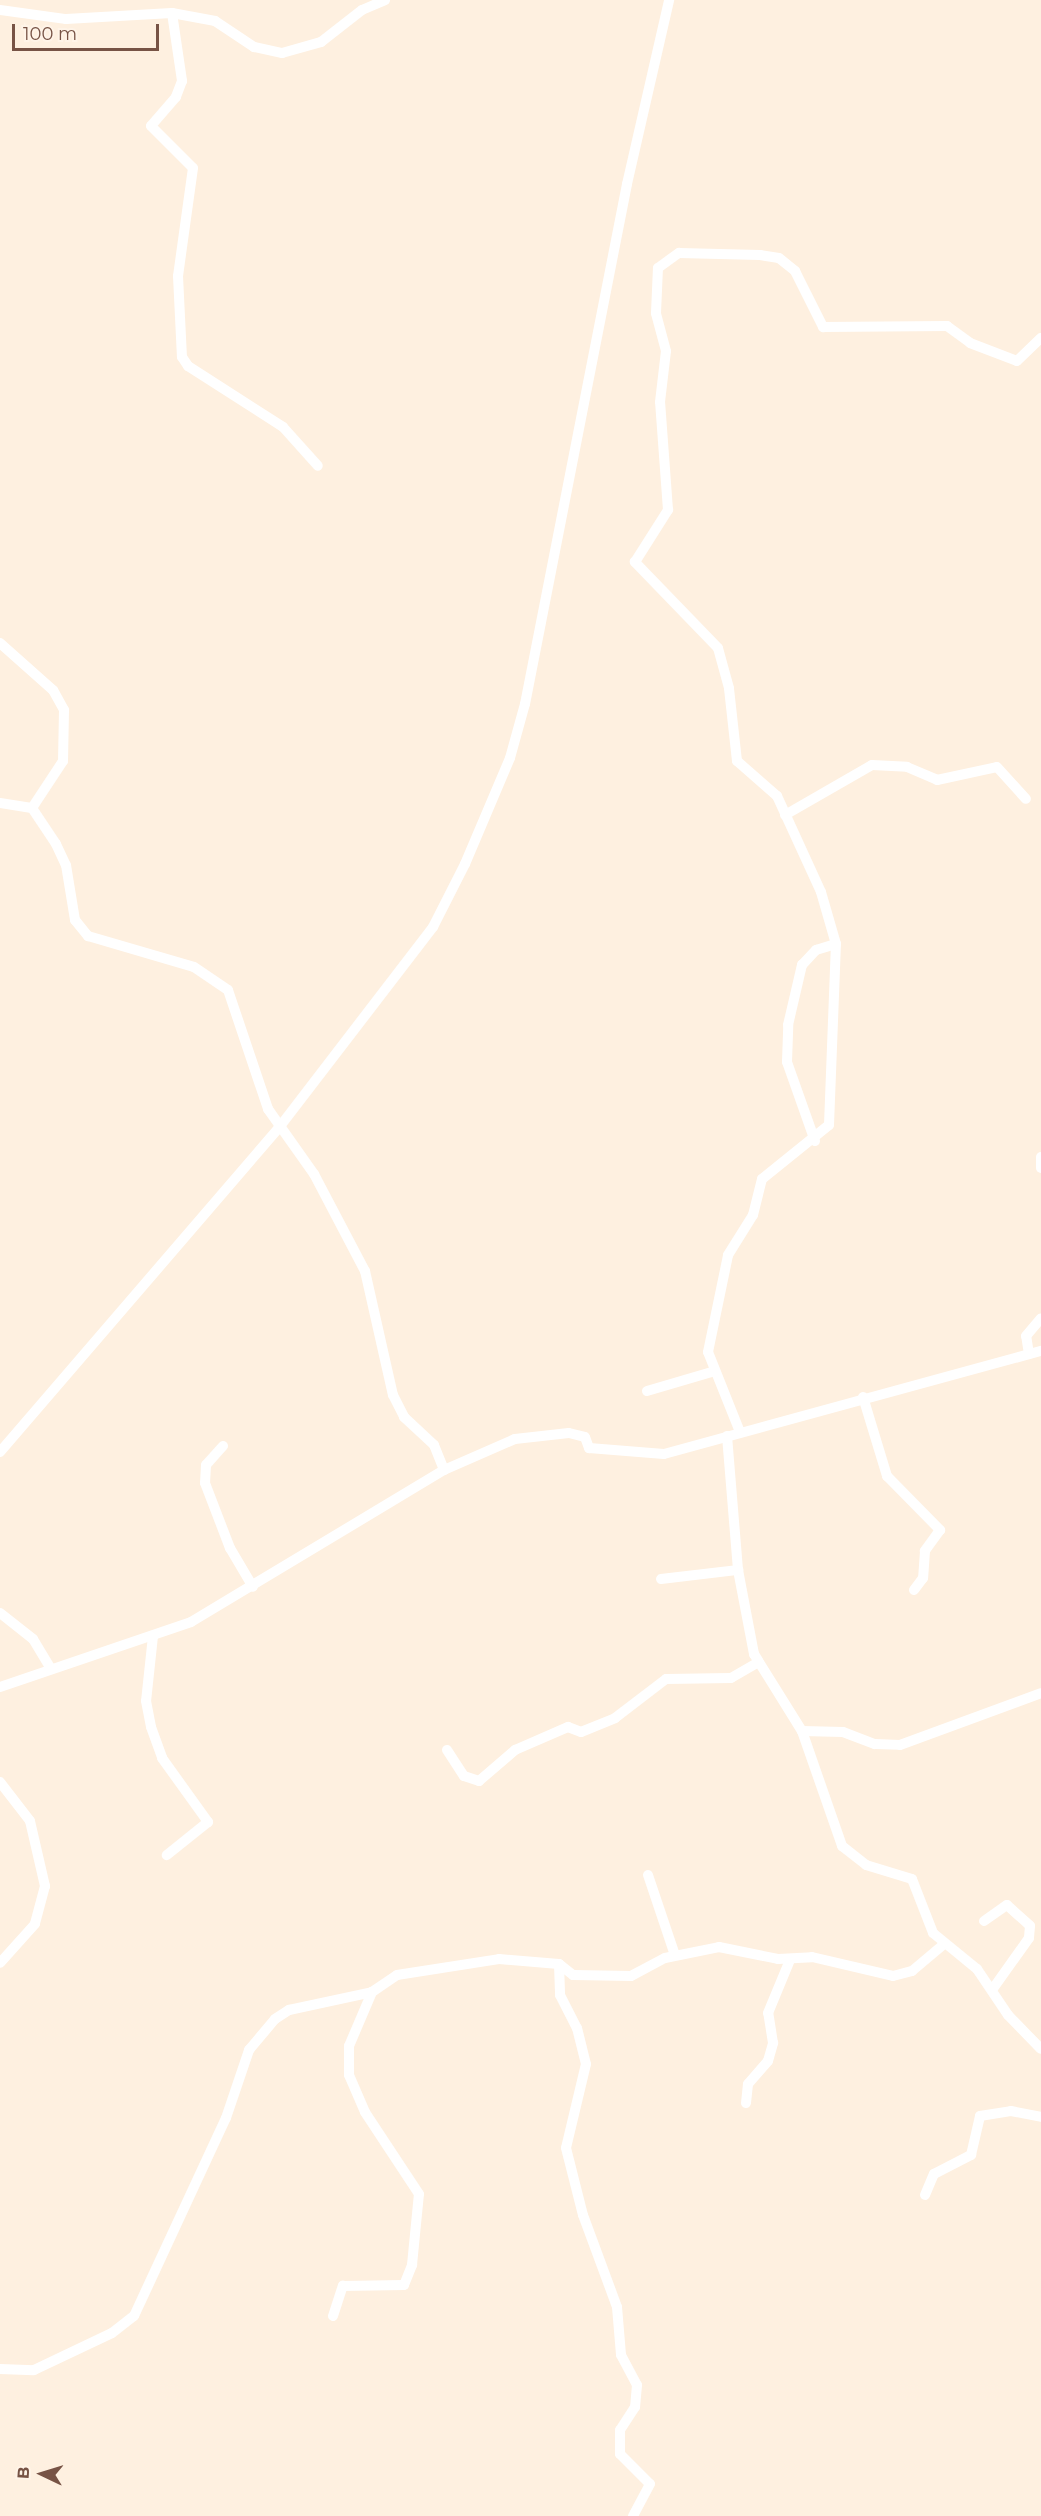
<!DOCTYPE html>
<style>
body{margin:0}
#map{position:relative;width:1041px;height:2516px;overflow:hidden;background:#fef0e0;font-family:Montserrat,sans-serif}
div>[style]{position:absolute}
.minor>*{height:10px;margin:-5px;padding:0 5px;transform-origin:5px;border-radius:5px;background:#fff}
span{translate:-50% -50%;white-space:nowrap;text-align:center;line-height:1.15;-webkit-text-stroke:4.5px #fff4e8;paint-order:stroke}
.north{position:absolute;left:12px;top:2444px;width:60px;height:60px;-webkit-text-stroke:4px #fff4e8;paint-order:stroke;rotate:274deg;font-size:16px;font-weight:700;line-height:24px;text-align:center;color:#775345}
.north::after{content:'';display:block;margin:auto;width:21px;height:27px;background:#775345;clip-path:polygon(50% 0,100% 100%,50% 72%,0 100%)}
.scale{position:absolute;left:12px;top:24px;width:147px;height:27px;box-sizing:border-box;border:3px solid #775345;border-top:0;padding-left:8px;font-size:18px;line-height:21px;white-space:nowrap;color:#775345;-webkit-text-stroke:4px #fff4e8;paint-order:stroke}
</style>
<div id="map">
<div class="minor">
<i style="left:0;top:10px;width:67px;rotate:7.8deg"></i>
<i style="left:66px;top:19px;width:106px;rotate:-3.2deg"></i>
<i style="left:172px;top:13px;width:69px;rotate:81.6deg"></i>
<i style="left:182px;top:81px;width:17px;rotate:111deg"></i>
<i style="left:176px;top:97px;width:38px;rotate:131deg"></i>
<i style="left:151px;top:126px;width:59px;rotate:45deg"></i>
<i style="left:193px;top:168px;width:109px;rotate:97.9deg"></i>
<i style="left:178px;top:276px;width:81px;rotate:87.2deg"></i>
<i style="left:182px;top:357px;width:11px;rotate:56deg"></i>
<i style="left:188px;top:366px;width:113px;rotate:32.7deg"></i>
<i style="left:283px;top:427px;width:52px;rotate:48.1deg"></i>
<i style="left:172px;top:13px;width:44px;rotate:10.5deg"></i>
<i style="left:215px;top:21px;width:47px;rotate:33.7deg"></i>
<i style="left:254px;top:47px;width:29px;rotate:12deg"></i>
<i style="left:282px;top:53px;width:41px;rotate:-15.8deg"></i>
<i style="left:321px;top:42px;width:52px;rotate:-38deg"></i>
<i style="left:362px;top:10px;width:25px;rotate:-23deg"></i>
<i style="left:0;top:643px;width:71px;rotate:41.6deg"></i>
<i style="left:53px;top:690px;width:23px;rotate:61deg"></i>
<i style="left:64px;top:710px;width:51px;rotate:91.1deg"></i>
<i style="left:63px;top:761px;width:56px;rotate:123.4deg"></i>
<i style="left:0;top:803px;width:32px;rotate:9deg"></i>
<i style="left:32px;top:808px;width:43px;rotate:56.3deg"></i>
<i style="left:56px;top:844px;width:23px;rotate:65deg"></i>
<i style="left:66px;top:865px;width:56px;rotate:80.7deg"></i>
<i style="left:75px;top:920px;width:21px;rotate:51deg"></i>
<i style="left:88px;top:936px;width:110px;rotate:16.3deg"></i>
<i style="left:194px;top:967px;width:41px;rotate:34.1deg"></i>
<i style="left:228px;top:990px;width:126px;rotate:71.4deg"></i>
<i style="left:268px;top:1109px;width:80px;rotate:54.7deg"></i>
<i style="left:314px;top:1174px;width:110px;rotate:62.3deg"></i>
<i style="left:365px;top:1271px;width:127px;rotate:77.3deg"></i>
<i style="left:393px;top:1395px;width:25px;rotate:63deg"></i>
<i style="left:404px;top:1417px;width:41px;rotate:43deg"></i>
<i style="left:434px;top:1445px;width:27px;rotate:68deg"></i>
<i style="left:785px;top:815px;width:100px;rotate:-29.9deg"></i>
<i style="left:872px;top:765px;width:35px;rotate:3deg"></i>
<i style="left:907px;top:767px;width:33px;rotate:23deg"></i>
<i style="left:937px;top:780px;width:61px;rotate:-12.2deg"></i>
<i style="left:997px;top:767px;width:43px;rotate:47.8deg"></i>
<i style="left:815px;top:1141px;width:84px;rotate:-109.5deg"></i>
<i style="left:787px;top:1062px;width:37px;rotate:-88deg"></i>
<i style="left:788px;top:1025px;width:62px;rotate:-76.9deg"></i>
<i style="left:802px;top:965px;width:21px;rotate:-47deg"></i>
<i style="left:816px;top:950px;width:21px;rotate:-17deg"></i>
<i style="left:1041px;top:1157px;width:11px;rotate:90deg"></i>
<i style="left:1029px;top:1354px;width:18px;rotate:-99deg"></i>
<i style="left:1026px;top:1336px;width:23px;rotate:-50deg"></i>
<i style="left:647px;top:1391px;width:71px;rotate:-16.4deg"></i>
<i style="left:863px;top:1397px;width:83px;rotate:73.1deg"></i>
<i style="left:887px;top:1476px;width:76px;rotate:45.5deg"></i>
<i style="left:940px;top:1530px;width:26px;rotate:126deg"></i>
<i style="left:925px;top:1551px;width:27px;rotate:94deg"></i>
<i style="left:923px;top:1578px;width:15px;rotate:127deg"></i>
<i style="left:740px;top:1432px;width:86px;rotate:-111.8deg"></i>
<i style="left:708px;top:1352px;width:99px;rotate:-78.3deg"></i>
<i style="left:728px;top:1255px;width:47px;rotate:-58deg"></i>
<i style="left:753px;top:1215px;width:37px;rotate:-76deg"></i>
<i style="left:762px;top:1179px;width:86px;rotate:-38.9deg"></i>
<i style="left:829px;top:1125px;width:181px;rotate:-87.8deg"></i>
<i style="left:836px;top:944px;width:54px;rotate:-106.1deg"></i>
<i style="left:821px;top:892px;width:106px;rotate:-114.6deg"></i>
<i style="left:777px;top:796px;width:53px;rotate:-138.8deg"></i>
<i style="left:737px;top:761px;width:73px;rotate:-96.3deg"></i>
<i style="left:729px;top:688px;width:41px;rotate:-105.4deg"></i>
<i style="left:718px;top:648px;width:120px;rotate:-134deg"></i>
<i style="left:635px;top:562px;width:62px;rotate:-57.6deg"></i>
<i style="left:668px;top:510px;width:108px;rotate:-94.2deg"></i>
<i style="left:660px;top:402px;width:51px;rotate:-83.3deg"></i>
<i style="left:666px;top:351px;width:39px;rotate:-105deg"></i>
<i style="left:656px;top:313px;width:45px;rotate:-87.5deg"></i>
<i style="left:658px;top:268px;width:26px;rotate:-36deg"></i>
<i style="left:679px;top:253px;width:81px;rotate:1.4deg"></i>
<i style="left:760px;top:255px;width:19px;rotate:9deg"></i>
<i style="left:779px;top:258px;width:21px;rotate:39deg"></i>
<i style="left:795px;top:271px;width:63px;rotate:63.4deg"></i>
<i style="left:823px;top:327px;width:124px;rotate:-0.5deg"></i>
<i style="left:947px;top:326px;width:29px;rotate:36deg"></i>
<i style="left:970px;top:343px;width:50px;rotate:21deg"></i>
<i style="left:1017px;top:361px;width:33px;rotate:-44deg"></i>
<i style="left:727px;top:1436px;width:134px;rotate:85.3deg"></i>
<i style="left:738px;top:1570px;width:86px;rotate:79.2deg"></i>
<i style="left:754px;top:1654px;width:91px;rotate:58.1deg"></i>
<i style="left:802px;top:1731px;width:122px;rotate:70.8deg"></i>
<i style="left:842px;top:1846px;width:31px;rotate:38deg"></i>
<i style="left:866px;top:1865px;width:48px;rotate:16.9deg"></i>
<i style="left:912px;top:1879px;width:58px;rotate:68.7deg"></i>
<i style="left:933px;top:1933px;width:57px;rotate:39.3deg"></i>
<i style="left:977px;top:1969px;width:55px;rotate:56deg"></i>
<i style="left:1008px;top:2015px;width:47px;rotate:45.9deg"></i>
<i style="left:223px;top:1446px;width:25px;rotate:132deg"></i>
<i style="left:206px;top:1465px;width:18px;rotate:93deg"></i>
<i style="left:205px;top:1483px;width:70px;rotate:69deg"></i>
<i style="left:230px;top:1548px;width:45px;rotate:59.5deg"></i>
<i style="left:0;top:1452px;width:426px;rotate:-49.3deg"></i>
<i style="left:278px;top:1129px;width:255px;rotate:-52.5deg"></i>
<i style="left:433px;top:927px;width:71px;rotate:-63.1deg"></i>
<i style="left:465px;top:864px;width:115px;rotate:-67deg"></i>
<i style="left:510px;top:758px;width:56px;rotate:-74.5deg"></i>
<i style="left:525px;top:704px;width:530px;rotate:-78.9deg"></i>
<i style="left:627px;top:184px;width:189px;rotate:-77.1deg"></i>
<i style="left:661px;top:1579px;width:78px;rotate:-6.7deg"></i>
<i style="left:0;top:1613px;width:42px;rotate:38.2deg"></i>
<i style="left:33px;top:1639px;width:33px;rotate:59deg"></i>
<i style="left:153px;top:1636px;width:65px;rotate:96.1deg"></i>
<i style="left:146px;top:1701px;width:26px;rotate:79deg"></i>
<i style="left:151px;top:1727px;width:33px;rotate:70deg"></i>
<i style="left:162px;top:1758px;width:79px;rotate:54.3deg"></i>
<i style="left:208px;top:1822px;width:53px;rotate:141.2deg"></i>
<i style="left:0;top:1687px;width:202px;rotate:-18.8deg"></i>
<i style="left:191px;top:1622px;width:295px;rotate:-31deg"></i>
<i style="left:444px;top:1470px;width:77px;rotate:-23.6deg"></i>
<i style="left:515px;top:1439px;width:54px;rotate:-6.3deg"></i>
<i style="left:569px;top:1433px;width:16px;rotate:14deg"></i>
<i style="left:585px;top:1437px;width:12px;rotate:70deg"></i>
<i style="left:589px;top:1448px;width:75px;rotate:4.6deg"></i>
<i style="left:664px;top:1454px;width:391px;rotate:-15.3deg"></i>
<i style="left:802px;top:1731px;width:41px;rotate:1.4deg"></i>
<i style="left:843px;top:1732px;width:34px;rotate:21deg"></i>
<i style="left:875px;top:1744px;width:25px;rotate:2deg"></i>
<i style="left:900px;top:1745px;width:150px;rotate:-20.2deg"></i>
<i style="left:447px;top:1750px;width:31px;rotate:57deg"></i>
<i style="left:464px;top:1776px;width:16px;rotate:18deg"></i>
<i style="left:479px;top:1781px;width:48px;rotate:-40.7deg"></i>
<i style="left:515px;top:1750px;width:58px;rotate:-23.5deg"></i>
<i style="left:568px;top:1727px;width:14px;rotate:21deg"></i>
<i style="left:581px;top:1732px;width:37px;rotate:-22deg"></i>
<i style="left:615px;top:1718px;width:64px;rotate:-37.4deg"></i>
<i style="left:666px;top:1679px;width:65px;rotate:-0.9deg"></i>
<i style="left:731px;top:1678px;width:32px;rotate:-30deg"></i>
<i style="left:0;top:1782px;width:49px;rotate:52.4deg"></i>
<i style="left:30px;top:1821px;width:67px;rotate:77deg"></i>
<i style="left:45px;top:1886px;width:39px;rotate:105deg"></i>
<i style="left:35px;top:1924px;width:52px;rotate:131.9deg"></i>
<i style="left:648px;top:1875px;width:84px;rotate:71.4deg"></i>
<i style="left:984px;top:1921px;width:28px;rotate:-35deg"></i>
<i style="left:1007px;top:1905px;width:31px;rotate:42deg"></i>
<i style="left:1030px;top:1926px;width:12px;rotate:95deg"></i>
<i style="left:1029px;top:1938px;width:64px;rotate:125.4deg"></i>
<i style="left:559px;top:1964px;width:31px;rotate:88deg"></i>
<i style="left:560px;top:1995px;width:37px;rotate:63deg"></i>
<i style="left:577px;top:2028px;width:37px;rotate:76deg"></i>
<i style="left:586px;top:2064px;width:86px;rotate:103.4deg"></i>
<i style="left:566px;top:2148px;width:69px;rotate:75.8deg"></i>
<i style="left:583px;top:2215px;width:98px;rotate:69.7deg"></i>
<i style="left:617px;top:2307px;width:48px;rotate:85.2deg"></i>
<i style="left:621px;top:2355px;width:34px;rotate:62deg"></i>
<i style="left:637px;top:2385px;width:22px;rotate:95deg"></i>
<i style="left:635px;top:2407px;width:27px;rotate:123deg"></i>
<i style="left:620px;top:2430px;width:24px;rotate:90deg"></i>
<i style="left:620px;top:2454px;width:42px;rotate:45deg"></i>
<i style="left:650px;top:2484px;width:36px;rotate:118deg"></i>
<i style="left:746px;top:2103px;width:19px;rotate:-84deg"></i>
<i style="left:748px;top:2084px;width:30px;rotate:-49deg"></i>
<i style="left:768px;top:2061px;width:19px;rotate:-74deg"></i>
<i style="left:773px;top:2043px;width:30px;rotate:-99deg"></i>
<i style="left:768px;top:2013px;width:57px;rotate:-67.5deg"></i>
<i style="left:925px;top:2195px;width:23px;rotate:-67deg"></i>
<i style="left:934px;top:2174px;width:42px;rotate:-27.2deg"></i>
<i style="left:971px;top:2155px;width:40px;rotate:-77deg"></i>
<i style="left:980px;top:2116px;width:31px;rotate:-9deg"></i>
<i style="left:1011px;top:2111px;width:31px;rotate:11deg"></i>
<i style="left:333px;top:2316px;width:32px;rotate:-72deg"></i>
<i style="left:343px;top:2286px;width:61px;rotate:-0.9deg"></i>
<i style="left:404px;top:2285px;width:22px;rotate:-68deg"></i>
<i style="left:412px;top:2265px;width:71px;rotate:-84.4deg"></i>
<i style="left:419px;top:2194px;width:98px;rotate:-123.4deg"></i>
<i style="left:365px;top:2112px;width:40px;rotate:-113.4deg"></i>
<i style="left:349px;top:2075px;width:29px;rotate:-90deg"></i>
<i style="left:349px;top:2046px;width:59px;rotate:-66.9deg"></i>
<i style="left:0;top:2369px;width:34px;rotate:2deg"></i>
<i style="left:34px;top:2370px;width:86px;rotate:-25.4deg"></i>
<i style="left:112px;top:2333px;width:28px;rotate:-38deg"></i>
<i style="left:134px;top:2316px;width:218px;rotate:-65.1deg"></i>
<i style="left:226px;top:2118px;width:72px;rotate:-71.3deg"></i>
<i style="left:249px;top:2050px;width:40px;rotate:-50deg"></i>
<i style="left:275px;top:2019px;width:17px;rotate:-33deg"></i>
<i style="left:289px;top:2010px;width:85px;rotate:-12.2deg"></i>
<i style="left:372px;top:1992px;width:30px;rotate:-34deg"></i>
<i style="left:397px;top:1975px;width:103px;rotate:-8.9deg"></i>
<i style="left:499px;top:1959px;width:60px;rotate:4.8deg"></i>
<i style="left:559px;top:1964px;width:18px;rotate:38deg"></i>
<i style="left:573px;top:1975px;width:58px;rotate:1deg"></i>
<i style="left:631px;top:1976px;width:38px;rotate:-28deg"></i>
<i style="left:665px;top:1958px;width:55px;rotate:-11.5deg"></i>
<i style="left:719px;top:1947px;width:60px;rotate:11.5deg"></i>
<i style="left:778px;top:1959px;width:34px;rotate:-3deg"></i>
<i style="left:812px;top:1957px;width:83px;rotate:13.2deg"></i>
<i style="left:893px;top:1976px;width:20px;rotate:-15deg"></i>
<i style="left:912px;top:1971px;width:40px;rotate:-40deg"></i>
</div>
<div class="north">B</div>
<div class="scale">100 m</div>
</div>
